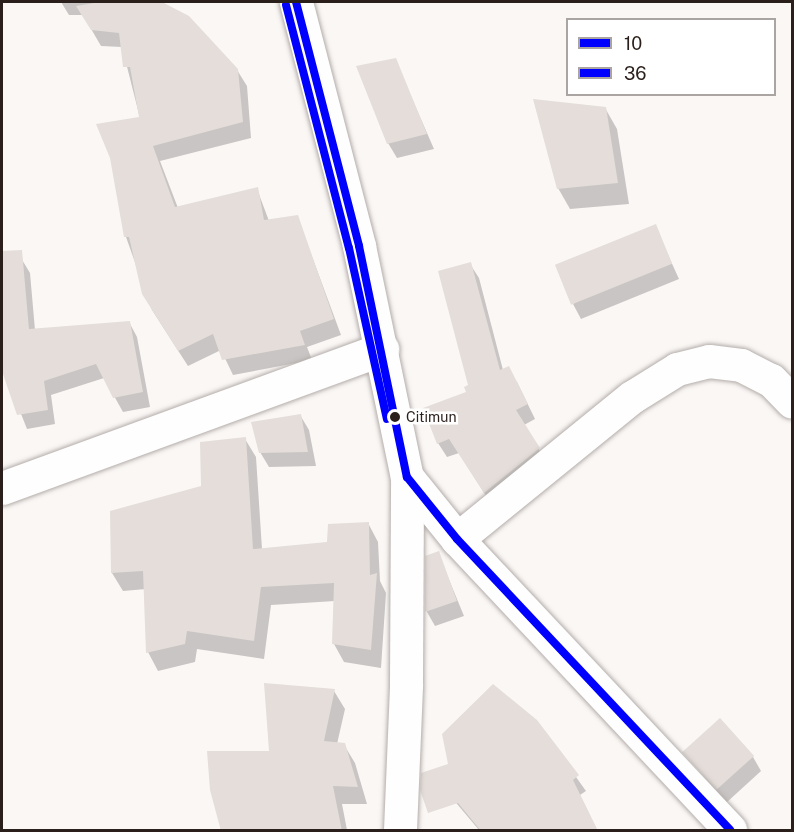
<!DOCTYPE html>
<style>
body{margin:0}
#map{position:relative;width:794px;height:832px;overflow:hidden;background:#faf7f5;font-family:"Public Sans",sans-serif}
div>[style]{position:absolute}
.shadow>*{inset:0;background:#0003}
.building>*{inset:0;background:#e4ddd9;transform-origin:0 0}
.roads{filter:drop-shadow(0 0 2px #b4adaa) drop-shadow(0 0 2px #b4adaa)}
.minor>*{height:33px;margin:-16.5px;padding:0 16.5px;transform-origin:16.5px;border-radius:16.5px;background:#fefefe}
.tertiary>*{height:33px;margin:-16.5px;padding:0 16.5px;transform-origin:16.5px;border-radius:16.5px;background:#fefefe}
.bus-1>*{height:8px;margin:-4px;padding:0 4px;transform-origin:4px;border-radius:4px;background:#00f}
.bus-2>*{height:8px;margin:-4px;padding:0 4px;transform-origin:4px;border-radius:4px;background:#00f}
.dots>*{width:16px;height:16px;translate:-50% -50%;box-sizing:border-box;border:3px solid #fff;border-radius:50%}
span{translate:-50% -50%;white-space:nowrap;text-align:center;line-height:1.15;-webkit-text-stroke:5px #fff;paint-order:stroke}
.bus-label{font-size:14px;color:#2a1f1a}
.left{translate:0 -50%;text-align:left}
.frame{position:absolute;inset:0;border:3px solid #2a1f1a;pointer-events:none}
.legend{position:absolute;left:566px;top:18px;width:210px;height:78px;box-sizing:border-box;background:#fff;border:2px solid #aaa5a3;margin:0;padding:8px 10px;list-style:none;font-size:18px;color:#2a1f1a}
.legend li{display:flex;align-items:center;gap:12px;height:30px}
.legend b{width:30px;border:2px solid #aaa5a3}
</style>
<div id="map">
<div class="shadow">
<i style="clip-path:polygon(61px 2px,159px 2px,188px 17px,237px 70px,247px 86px,251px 138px,160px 161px,178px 208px,257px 189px,269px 221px,297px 216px,341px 335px,307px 347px,312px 360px,233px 375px,221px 350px,188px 366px,152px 310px,126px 237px,112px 158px,140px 118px,122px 47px,101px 46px,83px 15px,69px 15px)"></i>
<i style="clip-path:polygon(395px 60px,434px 149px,397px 158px,388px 143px)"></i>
<i style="clip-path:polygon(605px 108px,617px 129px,629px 204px,570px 209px,558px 188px)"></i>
<i style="clip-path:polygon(655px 226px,679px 279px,581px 319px,573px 304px)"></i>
<i style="clip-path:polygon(21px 258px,30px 273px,35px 330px,129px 322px,137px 337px,150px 407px,123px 412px,104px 378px,51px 395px,55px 424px,27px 429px,2px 366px,2px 259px)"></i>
<i style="clip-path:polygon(470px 264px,479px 278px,503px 370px,517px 382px,535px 419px,524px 425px,547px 463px,493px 507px,459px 453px,447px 457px,438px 443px,470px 386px)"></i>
<i style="clip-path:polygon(300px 415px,309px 430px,316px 466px,269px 467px,260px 452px)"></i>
<i style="clip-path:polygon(245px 439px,256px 457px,262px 549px,329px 543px,368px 523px,378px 542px,380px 581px,386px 593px,381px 668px,344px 662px,334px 644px,335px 601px,271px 605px,264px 659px,197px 649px,195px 662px,158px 671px,148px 652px,146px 589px,123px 591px,112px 573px,112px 512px,203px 487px)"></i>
<i style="clip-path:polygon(438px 553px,464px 616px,435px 626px,427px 612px,427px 557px)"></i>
<i style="clip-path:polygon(334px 691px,345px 709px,337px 744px,344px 745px,355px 763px,367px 804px,342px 804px,347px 830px,223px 830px,271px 752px)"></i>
<i style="clip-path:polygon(536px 721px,586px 791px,580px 795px,597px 830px,479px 830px,441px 785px,450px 765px)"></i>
<i style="clip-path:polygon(684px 752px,753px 757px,761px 771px,726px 803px)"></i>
</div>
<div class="building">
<i style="clip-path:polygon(100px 2px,162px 2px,189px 16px,238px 69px,243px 122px,153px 146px,175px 207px,258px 187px,264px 220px,298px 215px,334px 319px,300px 331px,305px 345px,222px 360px,213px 334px,178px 351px,142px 294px,129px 237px,124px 237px,110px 158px,96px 124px,139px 117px,130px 67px,123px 67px,119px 33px,91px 30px,76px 6px)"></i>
<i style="clip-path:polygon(396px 58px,427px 134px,387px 144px,356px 66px)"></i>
<i style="clip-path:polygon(533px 99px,606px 107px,618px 183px,557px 189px)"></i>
<i style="left:656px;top:224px;width:43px;height:109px;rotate:68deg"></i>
<i style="clip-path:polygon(22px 250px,29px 329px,130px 321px,143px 392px,113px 398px,96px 364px,44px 381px,48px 410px,17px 415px,2px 371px,2px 251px)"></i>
<i style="clip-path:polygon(471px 262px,500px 370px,509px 366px,528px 404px,516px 410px,540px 448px,484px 493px,449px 439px,437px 444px,423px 408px,466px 392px,464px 387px,468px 385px,438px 271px)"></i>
<i style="clip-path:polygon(301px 414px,308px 452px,259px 453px,251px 422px)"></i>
<i style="clip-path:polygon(246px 437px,253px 549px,327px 542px,328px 524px,369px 522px,370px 575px,377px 573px,371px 650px,332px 644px,334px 583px,261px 587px,254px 641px,187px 631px,185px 644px,146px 653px,143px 571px,111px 573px,110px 511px,201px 486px,200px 442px)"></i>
<i style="clip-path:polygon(439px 551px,457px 601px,425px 612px,425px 556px)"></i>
<i style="clip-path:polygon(264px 683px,335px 689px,324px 741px,345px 743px,358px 787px,333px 786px,342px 831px,221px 831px,210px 790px,207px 751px,269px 751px)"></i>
<i style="clip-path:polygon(493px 684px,537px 720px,579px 775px,573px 780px,598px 831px,481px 831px,458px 803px,428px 813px,420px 790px,421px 773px,448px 764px,442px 734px)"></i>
<i style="left:720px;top:718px;width:51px;height:51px;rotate:48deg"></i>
</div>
<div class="roads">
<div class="minor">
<i style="left:2px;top:488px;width:405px;rotate:-20.1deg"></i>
<i style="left:457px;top:539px;width:225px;rotate:-39.1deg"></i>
<i style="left:632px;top:397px;width:53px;rotate:-31.9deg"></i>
<i style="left:677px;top:369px;width:33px;rotate:-14deg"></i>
<i style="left:709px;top:361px;width:32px;rotate:7deg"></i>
<i style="left:741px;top:365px;width:34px;rotate:27deg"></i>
<i style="left:771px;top:380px;width:30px;rotate:46deg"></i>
<i style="left:400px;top:830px;width:146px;rotate:-87.6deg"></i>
<i style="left:406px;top:684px;width:207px;rotate:-89.7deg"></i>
</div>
<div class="tertiary">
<i style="left:296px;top:2px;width:252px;rotate:75.5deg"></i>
<i style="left:359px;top:246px;width:236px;rotate:78.3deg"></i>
<i style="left:407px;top:477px;width:80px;rotate:51.1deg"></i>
<i style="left:457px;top:539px;width:399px;rotate:46.8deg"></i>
</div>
</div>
<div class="bus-1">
<i style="left:296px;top:2px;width:252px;rotate:75.5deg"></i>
<i style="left:359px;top:246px;width:236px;rotate:78.3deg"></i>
<i style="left:407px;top:477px;width:80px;rotate:51.1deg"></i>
<i style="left:457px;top:539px;width:399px;rotate:46.8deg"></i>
</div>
<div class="bus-2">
<i style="left:286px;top:5px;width:251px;rotate:75.5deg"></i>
<i style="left:349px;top:248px;width:175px;rotate:77.5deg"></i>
</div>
<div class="dots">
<i style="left:395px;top:417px;background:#2a1f1a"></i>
</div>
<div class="bus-label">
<span class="left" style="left:406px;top:417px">Citimun</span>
</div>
<div class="frame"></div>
<ul class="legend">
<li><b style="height:8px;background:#00f"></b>10</li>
<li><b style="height:8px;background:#00f"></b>36</li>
</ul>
</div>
